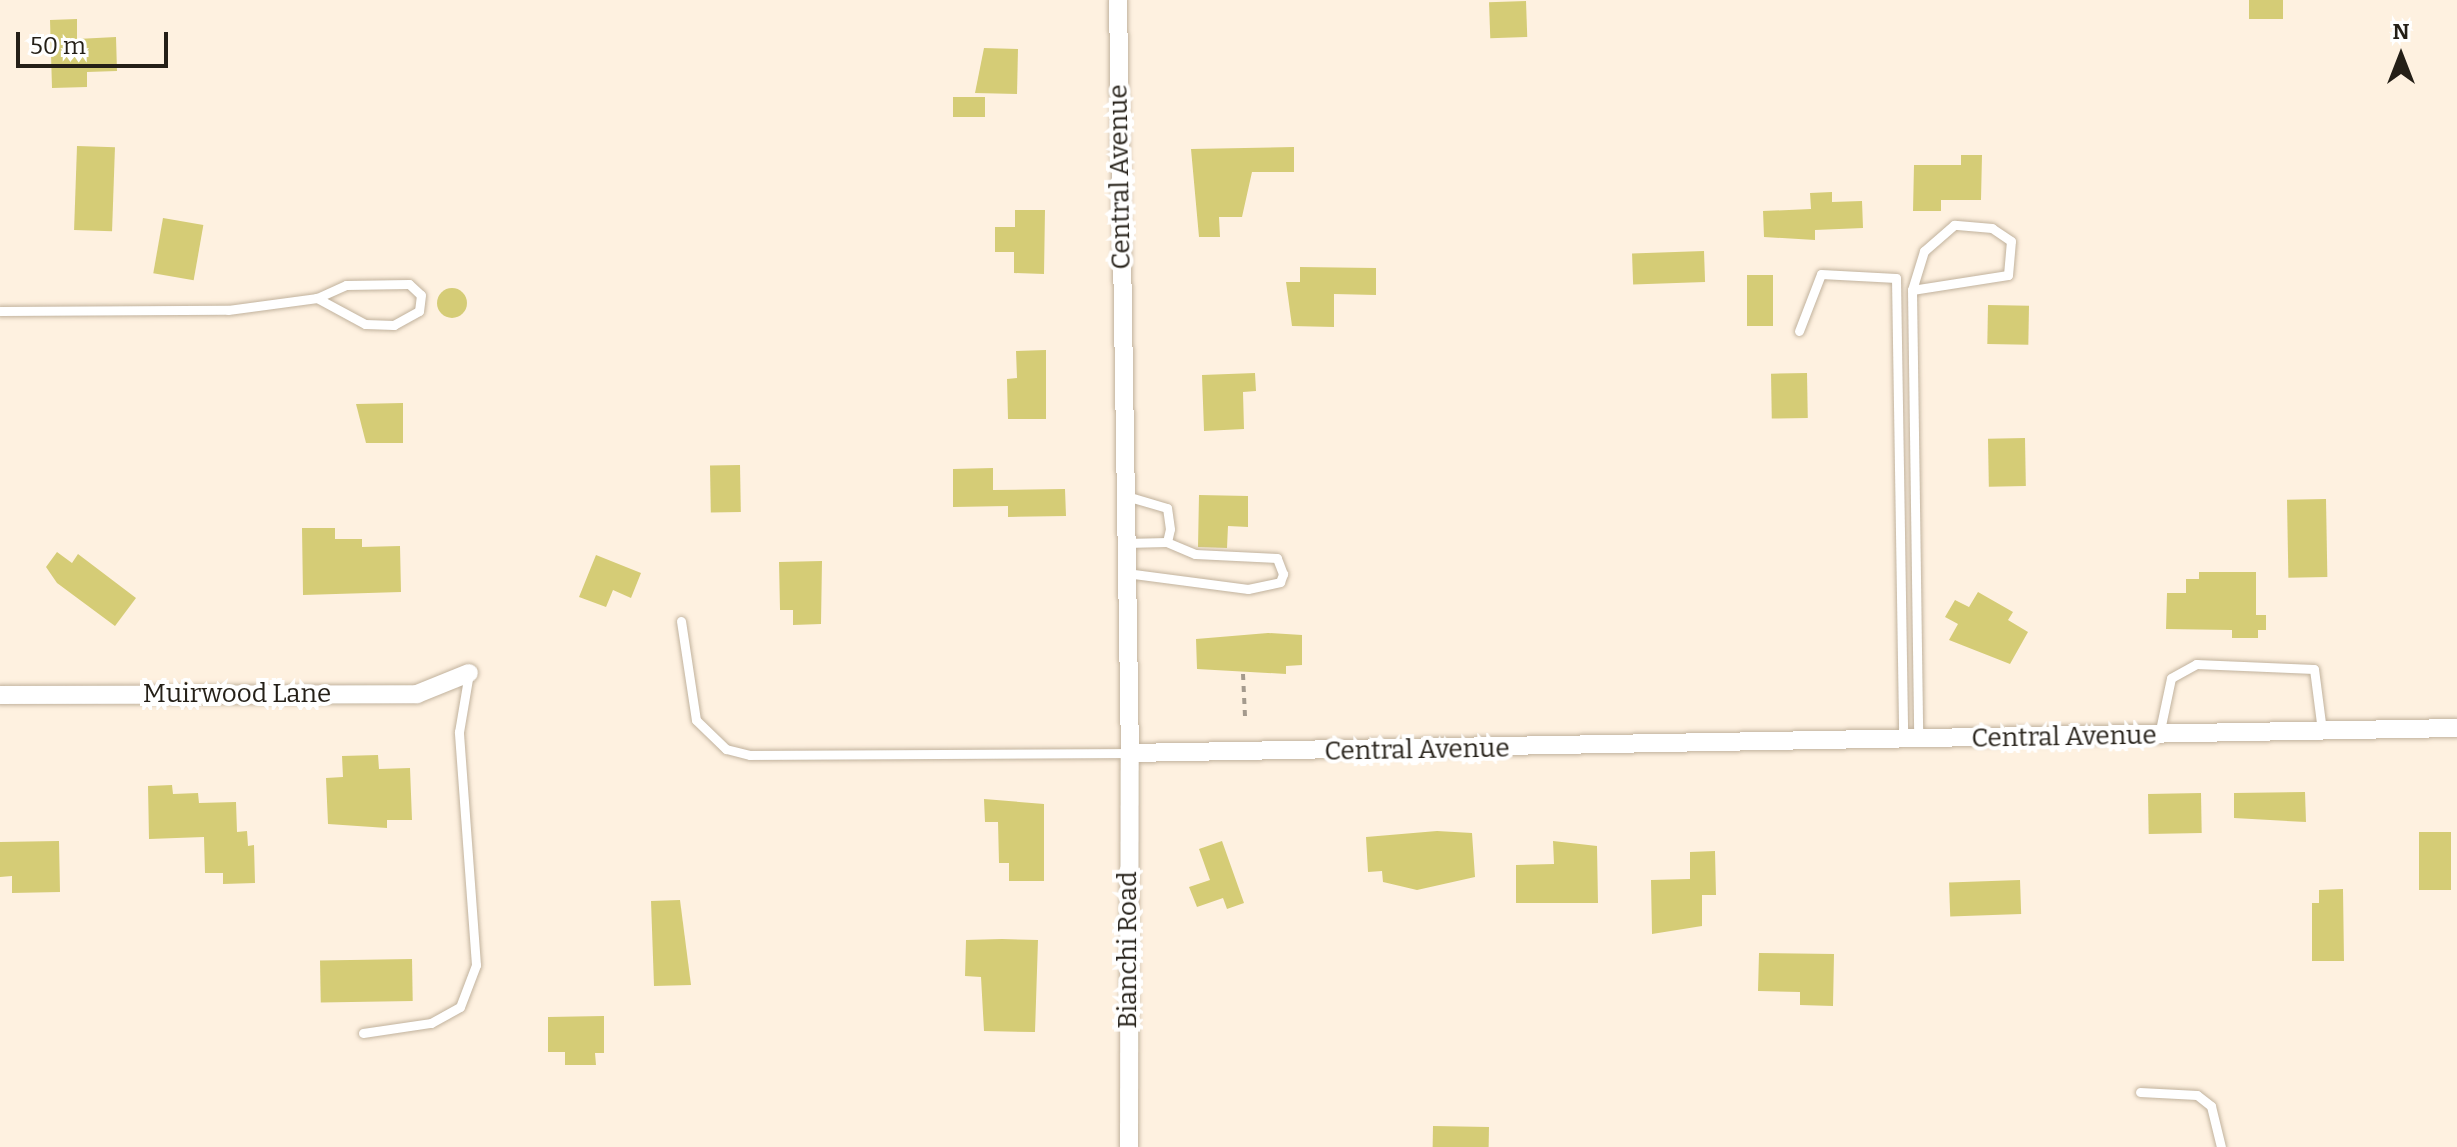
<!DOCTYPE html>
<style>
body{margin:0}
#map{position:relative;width:2457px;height:1147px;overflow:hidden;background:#fef1e0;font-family:Bitter,serif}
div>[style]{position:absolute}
.building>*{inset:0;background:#d5cc76;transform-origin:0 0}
.round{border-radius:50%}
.path>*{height:4px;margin-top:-2px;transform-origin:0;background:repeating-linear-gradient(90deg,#a49a8d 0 6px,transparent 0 12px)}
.roads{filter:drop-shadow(0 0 2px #c1b29d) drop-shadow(0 0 2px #c1b29d)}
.lane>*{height:9px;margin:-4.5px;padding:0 4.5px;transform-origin:4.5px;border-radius:4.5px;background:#fff}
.street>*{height:18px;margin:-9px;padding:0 9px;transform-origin:9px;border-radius:9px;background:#fff}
span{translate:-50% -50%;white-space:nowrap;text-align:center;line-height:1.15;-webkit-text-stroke:8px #fff;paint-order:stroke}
.street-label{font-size:26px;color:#241f17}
.north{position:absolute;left:2361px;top:16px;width:80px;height:80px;-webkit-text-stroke:6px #fff;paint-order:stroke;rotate:0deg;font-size:22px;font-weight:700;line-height:32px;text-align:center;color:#241f17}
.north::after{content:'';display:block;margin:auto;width:28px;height:36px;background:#241f17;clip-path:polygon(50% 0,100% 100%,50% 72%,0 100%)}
.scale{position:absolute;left:16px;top:32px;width:152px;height:36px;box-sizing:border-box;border:4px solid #241f17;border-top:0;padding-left:10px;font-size:24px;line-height:28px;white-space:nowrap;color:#241f17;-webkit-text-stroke:6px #fff;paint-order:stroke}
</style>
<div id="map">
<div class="building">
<i style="left:2249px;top:0;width:34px;height:19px"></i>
<i style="left:1526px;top:1px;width:36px;height:37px;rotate:88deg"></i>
<i style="clip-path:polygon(77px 19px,77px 39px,116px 37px,117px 71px,87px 72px,87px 87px,52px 88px,50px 20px)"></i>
<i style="clip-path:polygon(984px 48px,1018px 49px,1017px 94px,975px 93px)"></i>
<i style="left:953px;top:97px;width:32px;height:20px"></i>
<i style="left:77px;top:146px;width:38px;height:84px;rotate:2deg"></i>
<i style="clip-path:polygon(1294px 147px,1294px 172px,1252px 172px,1242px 217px,1219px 217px,1220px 237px,1199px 237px,1191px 149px)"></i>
<i style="clip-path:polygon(1961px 155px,1982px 155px,1981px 200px,1941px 200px,1941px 211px,1913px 211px,1914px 165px,1961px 165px)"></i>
<i style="clip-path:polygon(1832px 192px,1832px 202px,1862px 201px,1863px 228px,1815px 230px,1815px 240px,1764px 237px,1763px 211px,1811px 209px,1810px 193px)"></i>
<i style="clip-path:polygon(1015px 210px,1045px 210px,1044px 274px,1014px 273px,1014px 252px,995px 252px,995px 227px,1015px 227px)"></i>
<i style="left:163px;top:218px;width:41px;height:56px;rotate:10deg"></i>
<i style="left:1704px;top:251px;width:31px;height:72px;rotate:88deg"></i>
<i style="clip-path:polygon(1300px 267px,1376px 268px,1376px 295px,1334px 294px,1334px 327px,1292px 326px,1286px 282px,1300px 282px)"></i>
<i style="left:1747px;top:275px;width:26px;height:51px"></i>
<i class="round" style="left:437px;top:288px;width:30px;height:30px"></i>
<i style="left:1988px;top:305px;width:41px;height:39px;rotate:1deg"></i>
<i style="clip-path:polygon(1046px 350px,1046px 419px,1008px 419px,1007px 379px,1017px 378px,1016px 351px)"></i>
<i style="clip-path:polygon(1255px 373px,1256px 391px,1243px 392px,1244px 429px,1204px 431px,1202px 375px)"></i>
<i style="left:1807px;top:373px;width:45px;height:36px;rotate:89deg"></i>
<i style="clip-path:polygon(403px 403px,403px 443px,366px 443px,356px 404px)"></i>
<i style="left:2025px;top:438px;width:48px;height:37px;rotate:89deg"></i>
<i style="left:740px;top:465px;width:47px;height:30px;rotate:89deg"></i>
<i style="clip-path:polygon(993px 468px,993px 490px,1065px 489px,1066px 516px,1008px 517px,1008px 506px,953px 507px,953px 469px)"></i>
<i style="clip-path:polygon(1199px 495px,1248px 496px,1248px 527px,1228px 526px,1227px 548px,1198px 547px)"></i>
<i style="left:2326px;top:499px;width:78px;height:39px;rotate:89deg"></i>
<i style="clip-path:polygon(302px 528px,335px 528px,335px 539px,362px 539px,362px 547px,400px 546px,401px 592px,303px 595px)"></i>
<i style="clip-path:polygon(57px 552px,72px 563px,78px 554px,136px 598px,115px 626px,57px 583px,46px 567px)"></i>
<i style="clip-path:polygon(596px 555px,641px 573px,631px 598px,613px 590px,606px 607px,579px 597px)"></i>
<i style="clip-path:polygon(822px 561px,821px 624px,793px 625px,793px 610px,780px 610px,779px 562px)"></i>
<i style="clip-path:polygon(2199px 572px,2256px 572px,2256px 615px,2266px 615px,2266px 630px,2258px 630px,2258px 638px,2232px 638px,2232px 630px,2166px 629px,2167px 593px,2186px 593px,2186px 579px,2199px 579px)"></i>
<i style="clip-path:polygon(1978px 592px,2013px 612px,2008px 620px,2028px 632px,2010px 664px,1949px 640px,1958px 624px,1945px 617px,1955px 600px,1969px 607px)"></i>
<i style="clip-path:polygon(1268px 633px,1302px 635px,1302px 665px,1286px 666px,1286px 674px,1197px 669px,1196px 639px)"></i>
<i style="clip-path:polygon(378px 755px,379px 769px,410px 768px,412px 820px,387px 820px,387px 828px,328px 824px,326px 778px,343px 777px,342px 756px)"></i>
<i style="clip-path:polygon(172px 785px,173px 794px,198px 793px,199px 803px,236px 802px,237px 832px,247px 831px,248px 846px,254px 845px,255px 883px,223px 884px,223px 873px,205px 873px,204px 837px,149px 839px,148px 786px)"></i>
<i style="clip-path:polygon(2305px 792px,2306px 822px,2234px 818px,2234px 793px)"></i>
<i style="left:2201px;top:793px;width:40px;height:53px;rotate:89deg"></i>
<i style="clip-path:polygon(984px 799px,1044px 804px,1044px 881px,1009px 881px,1009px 863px,999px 863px,998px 822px,985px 822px)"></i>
<i style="clip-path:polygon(1437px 831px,1472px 833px,1475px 877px,1417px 890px,1383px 882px,1382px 871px,1368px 872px,1366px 837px)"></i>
<i style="left:2419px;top:832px;width:32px;height:58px"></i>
<i style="clip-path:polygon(59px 841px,60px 892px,12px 893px,12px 876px,0 877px,0 842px)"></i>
<i style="clip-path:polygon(1222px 841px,1244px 903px,1227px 909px,1223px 898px,1197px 907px,1189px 887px,1210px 880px,1199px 849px)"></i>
<i style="clip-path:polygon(1553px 841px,1597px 846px,1598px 903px,1516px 903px,1516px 865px,1554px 864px)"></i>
<i style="clip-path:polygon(1715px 851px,1716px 895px,1702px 895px,1702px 926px,1652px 934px,1651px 880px,1690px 879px,1690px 852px)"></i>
<i style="left:2020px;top:880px;width:34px;height:71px;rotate:88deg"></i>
<i style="clip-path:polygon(2343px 889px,2344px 961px,2312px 961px,2312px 903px,2319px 903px,2319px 890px)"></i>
<i style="clip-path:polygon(680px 900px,691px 985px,654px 986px,651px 901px)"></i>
<i style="clip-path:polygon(1002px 939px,1038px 940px,1035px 1032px,984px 1031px,981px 977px,965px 976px,966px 940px)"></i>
<i style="clip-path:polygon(1759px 953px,1834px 954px,1833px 1006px,1800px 1005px,1800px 992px,1758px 991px)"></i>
<i style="left:412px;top:959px;width:42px;height:92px;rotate:89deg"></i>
<i style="clip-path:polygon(604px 1016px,604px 1053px,595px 1053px,596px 1065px,565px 1065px,565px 1052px,548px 1052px,548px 1017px)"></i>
<i style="left:1433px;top:1126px;width:56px;height:21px;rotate:1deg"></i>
</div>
<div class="path">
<i style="left:1243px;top:674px;width:43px;rotate:87.3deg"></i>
</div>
<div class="roads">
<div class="lane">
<i style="left:1912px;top:290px;width:97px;rotate:-8.9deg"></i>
<i style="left:2008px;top:275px;width:34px;rotate:-85deg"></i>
<i style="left:2011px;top:241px;width:23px;rotate:-146deg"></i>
<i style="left:1992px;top:228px;width:38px;rotate:-175deg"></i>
<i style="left:1954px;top:225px;width:40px;rotate:139deg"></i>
<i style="left:1924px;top:251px;width:41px;rotate:107.1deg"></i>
<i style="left:1912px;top:290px;width:450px;rotate:89.2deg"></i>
<i style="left:0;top:311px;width:228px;rotate:-0.3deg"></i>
<i style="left:228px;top:310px;width:90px;rotate:-7.7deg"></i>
<i style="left:317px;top:298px;width:32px;rotate:-24deg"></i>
<i style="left:346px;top:285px;width:63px;rotate:-0.9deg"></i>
<i style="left:409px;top:284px;width:16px;rotate:43deg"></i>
<i style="left:421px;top:295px;width:16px;rotate:97deg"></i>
<i style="left:419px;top:311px;width:29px;rotate:151deg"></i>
<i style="left:394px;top:325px;width:29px;rotate:-178deg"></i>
<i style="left:365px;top:324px;width:55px;rotate:-151.6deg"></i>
<i style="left:1799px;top:331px;width:61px;rotate:-68.9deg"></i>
<i style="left:1821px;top:274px;width:75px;rotate:3.1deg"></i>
<i style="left:1896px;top:278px;width:462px;rotate:89.1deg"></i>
<i style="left:1125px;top:543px;width:42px;rotate:-1.4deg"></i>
<i style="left:1167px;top:542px;width:13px;rotate:-77deg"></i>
<i style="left:1170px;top:529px;width:21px;rotate:-98deg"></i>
<i style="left:1167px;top:508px;width:43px;rotate:-163.7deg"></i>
<i style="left:1126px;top:573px;width:123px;rotate:7.5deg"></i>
<i style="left:1248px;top:589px;width:33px;rotate:-12deg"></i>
<i style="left:1280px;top:582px;width:9px;rotate:-69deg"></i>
<i style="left:1283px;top:574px;width:17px;rotate:-111deg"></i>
<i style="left:1277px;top:558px;width:82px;rotate:-177.2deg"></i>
<i style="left:1195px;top:554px;width:30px;rotate:-157deg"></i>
<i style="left:681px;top:621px;width:100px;rotate:81.4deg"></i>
<i style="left:696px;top:720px;width:42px;rotate:44deg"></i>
<i style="left:726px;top:749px;width:25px;rotate:14deg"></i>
<i style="left:750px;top:755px;width:380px;rotate:-0.3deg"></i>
<i style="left:2159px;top:735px;width:58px;rotate:-78.1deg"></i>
<i style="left:2171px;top:678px;width:29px;rotate:-29deg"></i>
<i style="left:2196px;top:664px;width:118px;rotate:2.4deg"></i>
<i style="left:2314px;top:669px;width:63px;rotate:82.6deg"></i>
<i style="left:363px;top:1033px;width:69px;rotate:-8.4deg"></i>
<i style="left:431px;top:1023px;width:33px;rotate:-29deg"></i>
<i style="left:460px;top:1007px;width:45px;rotate:-69.1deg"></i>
<i style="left:476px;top:965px;width:234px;rotate:-94.2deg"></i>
<i style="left:459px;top:732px;width:60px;rotate:-80.4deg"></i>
<i style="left:2140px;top:1092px;width:57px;rotate:3deg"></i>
<i style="left:2197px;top:1095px;width:18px;rotate:38deg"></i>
<i style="left:2211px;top:1106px;width:42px;rotate:76.3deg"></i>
</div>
<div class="street">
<i style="left:1118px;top:0;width:753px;rotate:89.09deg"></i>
<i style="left:1130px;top:753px;width:1327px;rotate:-1.08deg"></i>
<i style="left:0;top:695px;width:417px;rotate:-0.1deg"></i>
<i style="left:417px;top:694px;width:56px;rotate:-22deg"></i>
<i style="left:1129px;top:1147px;width:394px;rotate:-89.9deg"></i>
</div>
</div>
<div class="street-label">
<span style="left:1120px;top:177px;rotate:-91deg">Central Avenue</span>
<span style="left:237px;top:694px">Muirwood Lane</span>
<span style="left:2064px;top:737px;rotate:-1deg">Central Avenue</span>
<span style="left:1417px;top:750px;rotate:-1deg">Central Avenue</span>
<span style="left:1128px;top:950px;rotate:-90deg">Bianchi Road</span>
</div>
<div class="north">N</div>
<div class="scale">50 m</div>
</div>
